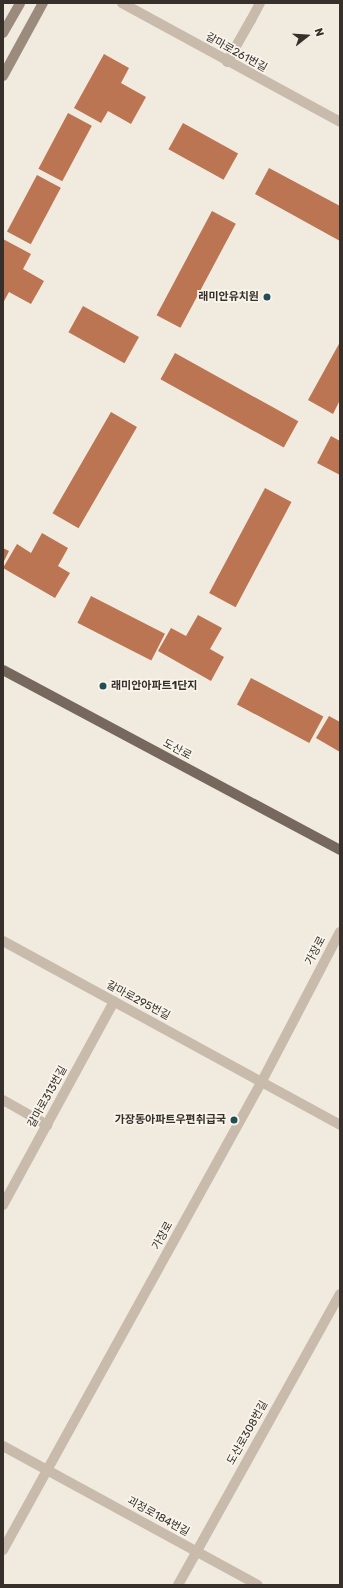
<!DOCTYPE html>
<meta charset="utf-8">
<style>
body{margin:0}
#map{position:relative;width:343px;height:1588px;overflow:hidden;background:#f1eadf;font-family:Rubik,"Noto Sans KR",sans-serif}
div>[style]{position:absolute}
.building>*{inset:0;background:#bb7553;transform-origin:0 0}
.service>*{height:10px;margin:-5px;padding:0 5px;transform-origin:5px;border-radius:5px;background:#c8bbac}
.pedestrian>*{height:10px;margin:-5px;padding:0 5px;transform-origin:5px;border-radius:5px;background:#c8bbac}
.minor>*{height:10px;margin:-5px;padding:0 5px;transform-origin:5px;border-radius:5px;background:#c8bbac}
.secondary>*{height:10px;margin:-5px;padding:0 5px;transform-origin:5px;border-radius:5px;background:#9b8b7d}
.primary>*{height:10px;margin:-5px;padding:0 5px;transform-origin:5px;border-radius:5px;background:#77685d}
.dots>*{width:11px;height:11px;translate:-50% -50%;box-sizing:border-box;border:2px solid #f8f4eb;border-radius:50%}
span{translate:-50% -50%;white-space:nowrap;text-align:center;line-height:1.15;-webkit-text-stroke:3.5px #f8f4eb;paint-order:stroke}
.street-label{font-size:11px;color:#362f2a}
.poi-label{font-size:11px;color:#362f2a;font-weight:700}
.right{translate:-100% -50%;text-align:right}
.left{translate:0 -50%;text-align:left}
.frame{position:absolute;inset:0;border:4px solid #362f2a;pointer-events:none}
.north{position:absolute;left:287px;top:16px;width:40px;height:40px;-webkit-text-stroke:3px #f8f4eb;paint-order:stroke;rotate:73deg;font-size:11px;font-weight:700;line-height:16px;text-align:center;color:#362f2a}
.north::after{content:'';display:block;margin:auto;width:14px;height:18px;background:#362f2a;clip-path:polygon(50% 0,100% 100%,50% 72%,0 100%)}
</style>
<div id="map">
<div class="building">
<i style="clip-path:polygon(104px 54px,129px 68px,121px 83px,146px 97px,131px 124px,108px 111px,101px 123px,74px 108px)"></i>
<i style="left:68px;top:113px;width:27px;height:63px;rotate:28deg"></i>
<i style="left:183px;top:123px;width:63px;height:30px;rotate:29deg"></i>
<i style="clip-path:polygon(269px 168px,340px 206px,340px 241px,255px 194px)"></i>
<i style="left:37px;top:175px;width:27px;height:64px;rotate:28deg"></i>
<i style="left:212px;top:211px;width:27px;height:118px;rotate:28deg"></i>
<i style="clip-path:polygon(3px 239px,31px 254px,23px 269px,44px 281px,31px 304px,9px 292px,3px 303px)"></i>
<i style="left:83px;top:306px;width:64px;height:30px;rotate:29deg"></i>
<i style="clip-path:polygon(340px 342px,340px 400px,333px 414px,308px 400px)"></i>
<i style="left:175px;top:353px;width:141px;height:30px;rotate:29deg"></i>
<i style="left:111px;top:412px;width:30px;height:117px;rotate:30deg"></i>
<i style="clip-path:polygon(331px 436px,340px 441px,340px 475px,317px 463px)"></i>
<i style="left:265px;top:488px;width:30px;height:119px;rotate:28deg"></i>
<i style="clip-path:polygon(42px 533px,68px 548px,58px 566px,70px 573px,55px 598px,3px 568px,17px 544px,31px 553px)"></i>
<i style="clip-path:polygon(3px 548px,9px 551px,3px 563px)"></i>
<i style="left:91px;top:596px;width:83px;height:30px;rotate:27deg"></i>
<i style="clip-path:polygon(198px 615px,222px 628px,210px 649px,224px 657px,211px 681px,158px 651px,171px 628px,186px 636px)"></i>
<i style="left:251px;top:678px;width:82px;height:30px;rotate:28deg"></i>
<i style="clip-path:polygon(329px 716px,340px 722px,340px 752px,316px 738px)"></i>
</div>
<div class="service">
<i style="left:3px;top:1100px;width:51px;rotate:29.6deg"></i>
<i style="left:3px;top:1205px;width:232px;rotate:-61.4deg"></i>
</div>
<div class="pedestrian">
<i style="left:122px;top:3px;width:248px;rotate:28.6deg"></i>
<i style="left:227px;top:62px;width:48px;rotate:-60.3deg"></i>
</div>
<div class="minor">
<i style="left:251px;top:20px;width:19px;rotate:-62deg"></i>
<i style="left:3px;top:941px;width:384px;rotate:28.6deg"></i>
<i style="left:3px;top:1446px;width:290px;rotate:28.6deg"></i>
<i style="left:3px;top:1550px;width:536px;rotate:-61.09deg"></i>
<i style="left:262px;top:1081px;width:168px;rotate:-62.4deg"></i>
<i style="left:178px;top:1585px;width:333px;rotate:-60.9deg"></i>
</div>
<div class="secondary">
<i style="left:3px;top:33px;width:34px;rotate:-60deg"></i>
<i style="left:3px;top:76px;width:83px;rotate:-61.3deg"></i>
</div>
<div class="primary">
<i style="left:3px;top:670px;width:382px;rotate:28.1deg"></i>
</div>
<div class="dots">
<i style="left:267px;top:297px;background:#234d54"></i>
<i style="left:103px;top:686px;background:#234d54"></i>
<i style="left:234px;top:1120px;background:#234d54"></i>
</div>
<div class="street-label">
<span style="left:236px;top:53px;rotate:29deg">갈마로261번길</span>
<span style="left:177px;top:750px;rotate:28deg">도산로</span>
<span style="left:316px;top:951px;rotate:-62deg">가장로</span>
<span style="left:138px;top:1001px;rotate:28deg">갈마로295번길</span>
<span style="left:48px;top:1097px;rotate:-61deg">갈마로313번길</span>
<span style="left:163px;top:1236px;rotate:-61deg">가장로</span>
<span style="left:248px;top:1433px;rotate:-61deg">도산로308번길</span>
<span style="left:158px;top:1517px;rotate:29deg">괴정로184번길</span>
</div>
<div class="poi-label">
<span class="right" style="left:259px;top:297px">래미안유치원</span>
<span class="left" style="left:111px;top:686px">래미안아파트1단지</span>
<span class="right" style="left:226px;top:1120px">가장동아파트우편취급국</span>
</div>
<div class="frame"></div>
<div class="north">N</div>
</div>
